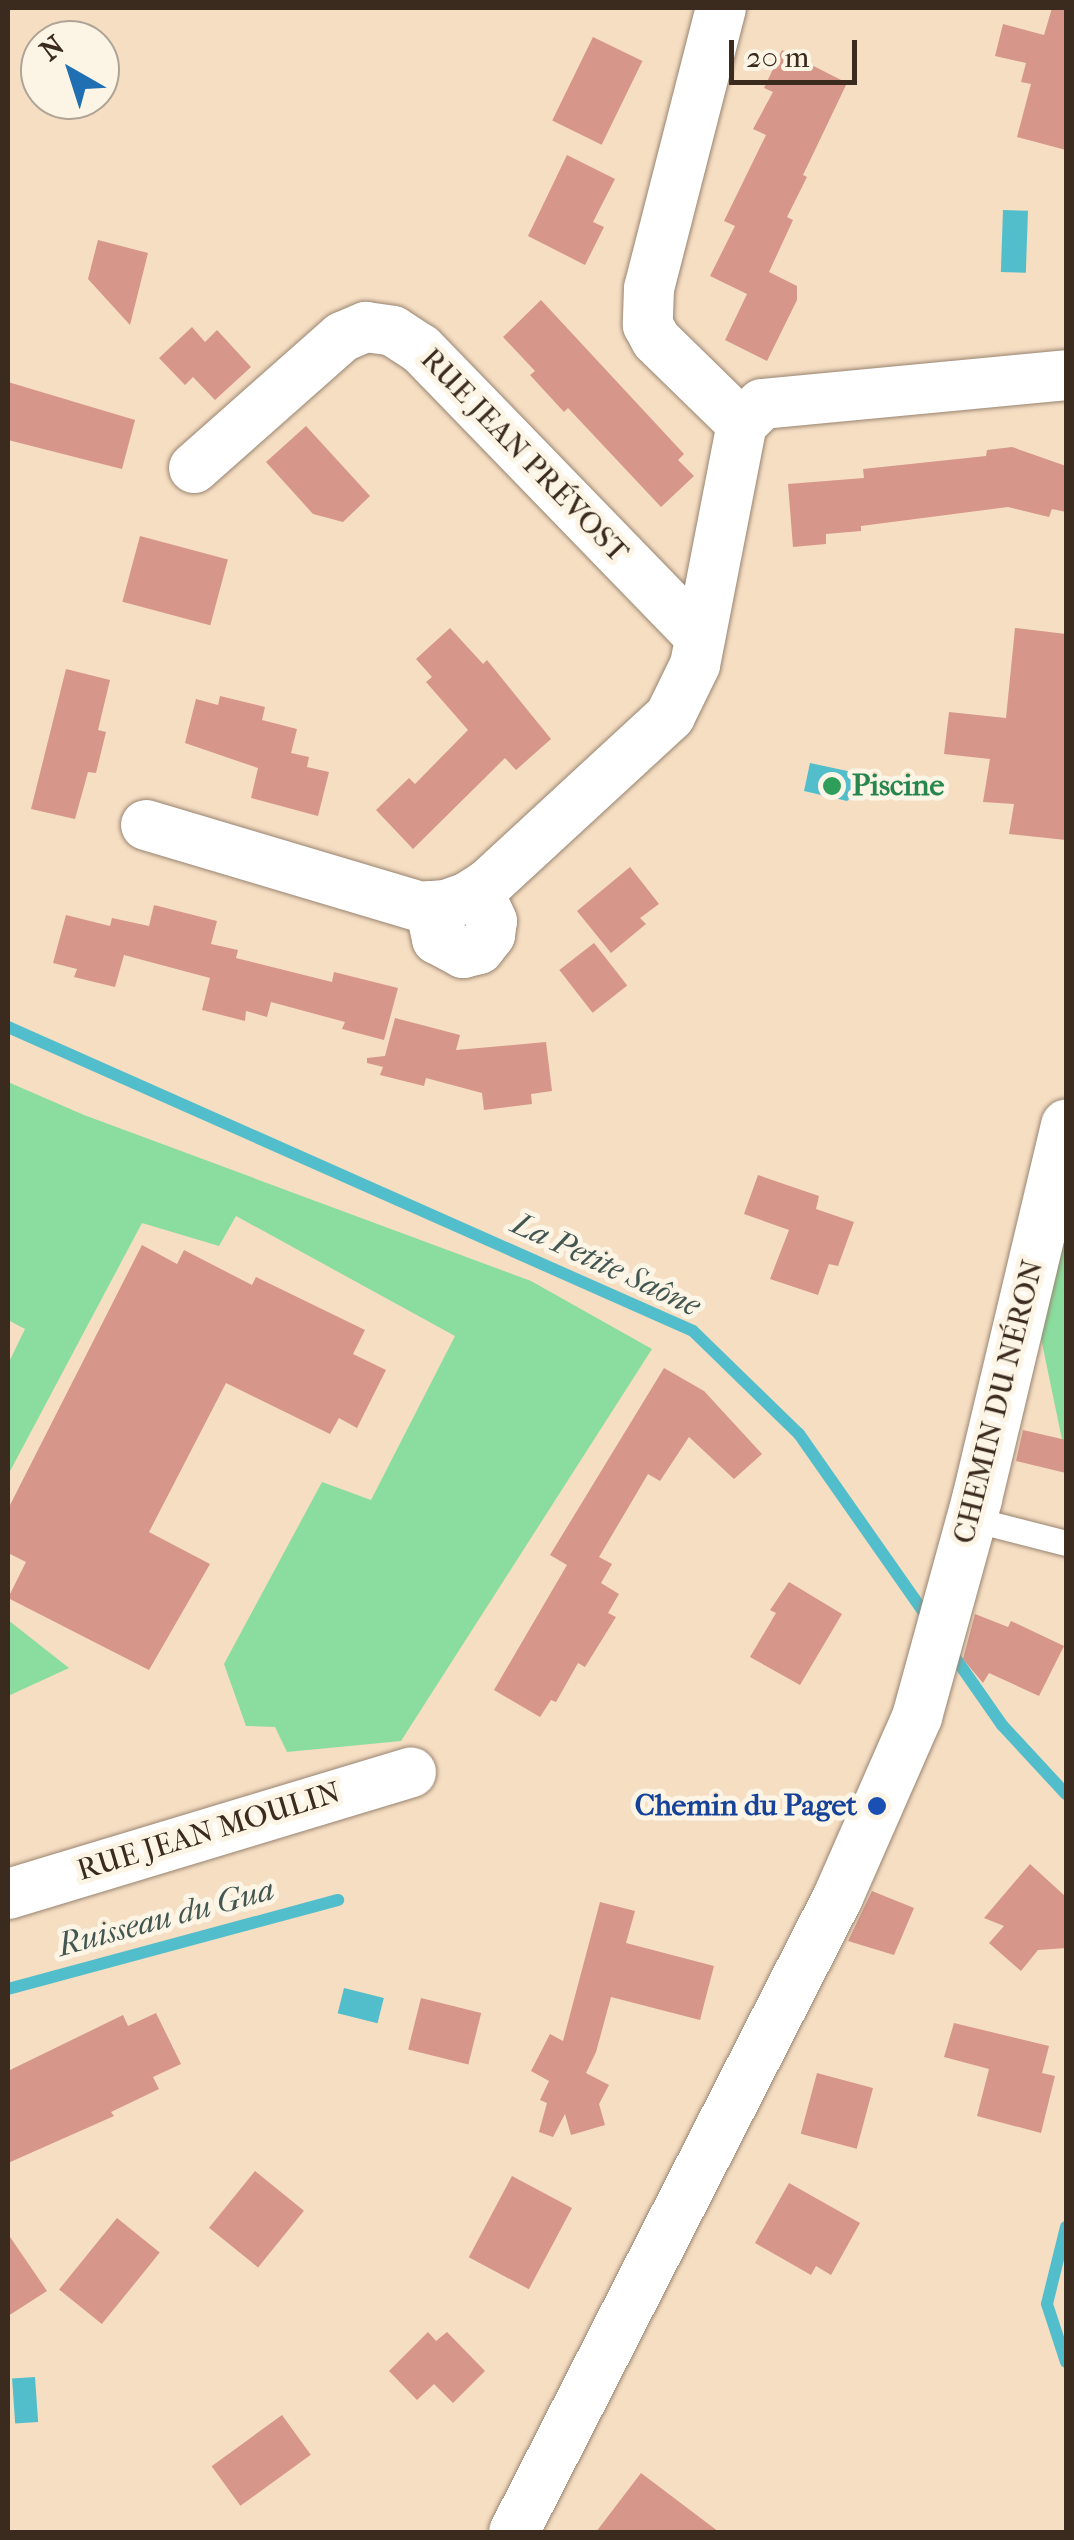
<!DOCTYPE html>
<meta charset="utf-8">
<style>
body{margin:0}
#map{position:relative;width:1074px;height:2540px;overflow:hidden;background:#f6dec3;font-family:"IM FELL French Canon",serif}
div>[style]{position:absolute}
.green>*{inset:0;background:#8add9e}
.water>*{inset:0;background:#52becb;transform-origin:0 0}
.stream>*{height:12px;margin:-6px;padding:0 6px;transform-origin:6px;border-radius:6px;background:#52becb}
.building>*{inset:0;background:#d69689;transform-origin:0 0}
.roads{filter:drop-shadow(0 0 2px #988470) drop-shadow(0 0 2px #988470)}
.lane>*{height:25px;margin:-12.5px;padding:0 12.5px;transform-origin:12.5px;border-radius:12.5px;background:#fff}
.street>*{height:50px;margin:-25px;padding:0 25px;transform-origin:25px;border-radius:25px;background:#fff}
.dots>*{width:28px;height:28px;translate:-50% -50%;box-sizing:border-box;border:5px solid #fcf5e5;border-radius:50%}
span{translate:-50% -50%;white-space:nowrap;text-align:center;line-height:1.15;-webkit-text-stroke:10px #fcf5e5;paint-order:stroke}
.street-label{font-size:30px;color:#3b2a1e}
.leisure-label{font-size:30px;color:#27864d;font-weight:700}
.left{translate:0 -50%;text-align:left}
.transit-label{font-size:30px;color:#164399;font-weight:700}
.right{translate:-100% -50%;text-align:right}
.water-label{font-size:32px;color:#425652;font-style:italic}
.frame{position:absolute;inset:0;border:10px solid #3b2a1e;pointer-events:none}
.north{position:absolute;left:20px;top:20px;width:100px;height:100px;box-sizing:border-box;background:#fcf5e5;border:2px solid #afa495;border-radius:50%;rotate:321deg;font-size:28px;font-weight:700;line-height:40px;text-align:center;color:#3b2a1e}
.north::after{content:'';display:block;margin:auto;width:35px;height:45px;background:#1f6fb2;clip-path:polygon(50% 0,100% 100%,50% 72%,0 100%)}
.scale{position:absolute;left:729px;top:40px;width:128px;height:45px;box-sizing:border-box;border:5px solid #3b2a1e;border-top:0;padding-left:12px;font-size:30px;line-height:35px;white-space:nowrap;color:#3b2a1e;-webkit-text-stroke:8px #fcf5e5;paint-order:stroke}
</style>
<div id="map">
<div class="green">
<i style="clip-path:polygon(8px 1082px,84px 1115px,531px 1281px,652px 1349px,401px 1741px,287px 1752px,275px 1727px,246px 1726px,224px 1664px,322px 1482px,371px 1500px,455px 1336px,236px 1216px,219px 1246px,142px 1223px,8px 1475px,8px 1364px,25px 1329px,8px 1320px)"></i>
<i style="clip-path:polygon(1066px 1226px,1066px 1459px,1041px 1338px)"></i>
<i style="clip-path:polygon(8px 1620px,69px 1668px,8px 1696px)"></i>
</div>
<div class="water">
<i style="left:1003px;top:210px;width:25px;height:62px;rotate:2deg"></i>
<i style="clip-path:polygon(810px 763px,852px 772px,859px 790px,847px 801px,804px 791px)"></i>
<i style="left:344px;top:1988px;width:41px;height:26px;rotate:14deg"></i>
<i style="left:35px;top:2377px;width:45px;height:23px;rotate:86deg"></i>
</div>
<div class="stream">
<i style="left:8px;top:1027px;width:749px;rotate:23.93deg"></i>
<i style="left:693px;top:1331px;width:148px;rotate:44.2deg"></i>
<i style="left:799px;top:1434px;width:227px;rotate:55deg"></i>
<i style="left:949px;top:1649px;width:93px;rotate:55.1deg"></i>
<i style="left:1002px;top:1725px;width:94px;rotate:47.2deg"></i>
<i style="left:8px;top:1989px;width:342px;rotate:-15.1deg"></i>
<i style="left:1066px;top:2227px;width:79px;rotate:103.9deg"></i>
<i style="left:1047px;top:2304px;width:61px;rotate:71.9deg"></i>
</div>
<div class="building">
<i style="clip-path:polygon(1052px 8px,1066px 8px,1066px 150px,1017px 137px,1031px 84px,1021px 82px,1026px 63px,995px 56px,1003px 24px,1044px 35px)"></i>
<i style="left:593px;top:37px;width:55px;height:93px;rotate:26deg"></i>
<i style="clip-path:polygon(782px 50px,847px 83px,803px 175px,807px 177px,787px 217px,793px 220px,769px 272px,797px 286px,797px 300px,767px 361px,725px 340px,747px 294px,710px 276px,735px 226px,724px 221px,766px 135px,753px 129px,773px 92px,764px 88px)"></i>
<i style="clip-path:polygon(567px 155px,615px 179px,593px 222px,604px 227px,585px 265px,528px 236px)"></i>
<i style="clip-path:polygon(98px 240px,148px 253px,130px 325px,88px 279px)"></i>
<i style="clip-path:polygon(541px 300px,684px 454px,678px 460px,694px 476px,661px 507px,568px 408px,564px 412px,530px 375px,535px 371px,503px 337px)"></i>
<i style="clip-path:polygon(192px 327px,205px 342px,217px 330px,251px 367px,215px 400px,193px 377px,185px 385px,159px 358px)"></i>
<i style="clip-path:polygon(8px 382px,135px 420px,122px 469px,8px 440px)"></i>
<i style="clip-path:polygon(306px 426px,370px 496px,343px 522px,313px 514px,266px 462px)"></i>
<i style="clip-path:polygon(1012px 447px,1066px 466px,1066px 512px,1052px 509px,1049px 517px,1008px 507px,861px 526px,861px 531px,826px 534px,826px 544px,793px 547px,788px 484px,864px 478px,863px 469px,986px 456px,987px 450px)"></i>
<i style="left:140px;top:536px;width:91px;height:68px;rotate:15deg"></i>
<i style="clip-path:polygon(450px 628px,483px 664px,487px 660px,551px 739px,516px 770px,505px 758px,413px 849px,376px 810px,409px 778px,415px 784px,468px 730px,426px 682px,432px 677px,416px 659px)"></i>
<i style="clip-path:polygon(1015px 628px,1066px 634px,1066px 840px,1009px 834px,1014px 804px,983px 802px,990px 759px,944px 754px,949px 712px,1006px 718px)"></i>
<i style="clip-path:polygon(66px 669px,110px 680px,98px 730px,106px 732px,96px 773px,88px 772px,75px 819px,31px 809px)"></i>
<i style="clip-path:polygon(220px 696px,265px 707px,262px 720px,297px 729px,291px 753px,309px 757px,307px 767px,329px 772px,318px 816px,251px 798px,258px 768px,185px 743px,196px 699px,218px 705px)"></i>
<i style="clip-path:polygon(630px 867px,659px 904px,640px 918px,646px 924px,611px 953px,577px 911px)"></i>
<i style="clip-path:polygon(154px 905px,217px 921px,211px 944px,238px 950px,236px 958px,332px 982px,334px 972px,398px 988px,384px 1040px,342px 1029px,345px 1022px,271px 1002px,267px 1017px,246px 1011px,245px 1021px,202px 1010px,210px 978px,124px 955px,115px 987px,74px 977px,77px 969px,53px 963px,66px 915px,110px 926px,112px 918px,149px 926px)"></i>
<i style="left:594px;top:943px;width:54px;height:44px;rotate:52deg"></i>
<i style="clip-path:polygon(395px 1018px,460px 1035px,456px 1050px,546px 1042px,552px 1091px,531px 1094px,532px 1104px,484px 1110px,482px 1093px,426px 1078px,424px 1086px,380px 1075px,383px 1067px,367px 1063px,367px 1058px,385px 1056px)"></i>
<i style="clip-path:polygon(758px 1175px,819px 1196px,816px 1209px,854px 1222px,838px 1266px,829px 1264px,818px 1295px,770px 1279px,789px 1230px,744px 1214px)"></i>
<i style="clip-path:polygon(142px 1245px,177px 1264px,184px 1250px,252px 1285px,256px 1277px,365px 1330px,353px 1354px,386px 1370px,357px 1428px,339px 1418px,330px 1434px,226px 1383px,149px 1532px,210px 1564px,149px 1670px,8px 1598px,26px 1562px,8px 1553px,8px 1509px)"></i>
<i style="clip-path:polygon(664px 1368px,704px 1391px,762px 1454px,734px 1479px,689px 1437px,660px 1481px,648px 1474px,599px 1557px,612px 1564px,601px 1583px,619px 1594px,608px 1613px,616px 1617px,585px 1667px,578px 1663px,556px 1702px,551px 1700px,540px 1717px,494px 1690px,567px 1565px,550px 1555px)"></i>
<i style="clip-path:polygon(1023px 1430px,1066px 1440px,1066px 1473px,1016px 1461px)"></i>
<i style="clip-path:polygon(789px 1582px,842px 1614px,800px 1685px,750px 1657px,776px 1613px,770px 1610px)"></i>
<i style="clip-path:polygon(975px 1614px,1008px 1627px,1011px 1621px,1064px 1646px,1039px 1696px,989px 1673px,983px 1683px,963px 1659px)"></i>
<i style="clip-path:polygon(1030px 1864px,1066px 1897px,1066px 1948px,1038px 1950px,1021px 1971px,989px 1943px,1004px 1926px,984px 1918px)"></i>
<i style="clip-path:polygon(872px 1891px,914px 1908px,894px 1955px,848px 1941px)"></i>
<i style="clip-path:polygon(600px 1902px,635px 1911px,626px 1943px,714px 1966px,700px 2020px,611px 1997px,596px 2052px,586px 2073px,609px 2085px,599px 2104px,605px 2125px,571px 2135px,565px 2114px,553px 2137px,539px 2132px,547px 2103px,540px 2100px,549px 2081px,531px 2071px,550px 2034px,563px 2041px)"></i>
<i style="left:421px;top:1998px;width:62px;height:53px;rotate:14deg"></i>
<i style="clip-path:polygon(156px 2013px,181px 2064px,153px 2077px,159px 2089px,111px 2112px,114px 2116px,8px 2163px,8px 2071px,123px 2015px,128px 2026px)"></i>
<i style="clip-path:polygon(954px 2023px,1049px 2046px,1042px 2073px,1055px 2076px,1041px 2133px,977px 2116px,989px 2069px,944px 2057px)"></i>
<i style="left:817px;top:2073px;width:58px;height:63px;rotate:15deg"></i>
<i style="left:255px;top:2171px;width:63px;height:73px;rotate:39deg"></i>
<i style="left:512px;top:2176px;width:68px;height:92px;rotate:28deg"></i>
<i style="clip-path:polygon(789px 2183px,860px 2223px,831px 2275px,816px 2266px,811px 2275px,755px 2243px)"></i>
<i style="left:117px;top:2218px;width:55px;height:92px;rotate:39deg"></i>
<i style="clip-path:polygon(8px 2234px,47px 2291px,8px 2316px)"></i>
<i style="clip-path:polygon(428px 2332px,436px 2341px,447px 2332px,485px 2371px,453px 2403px,434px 2384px,417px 2400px,389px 2371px)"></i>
<i style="left:282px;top:2415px;width:49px;height:87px;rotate:54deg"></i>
<i style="clip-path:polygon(641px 2473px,719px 2532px,596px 2532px)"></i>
</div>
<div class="roads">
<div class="lane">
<i style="left:972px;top:1519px;width:97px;rotate:14.3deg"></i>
</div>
<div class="street">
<i style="left:721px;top:8px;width:289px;rotate:104.4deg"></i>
<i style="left:649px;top:288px;width:37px;rotate:92deg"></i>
<i style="left:648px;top:325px;width:17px;rotate:62deg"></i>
<i style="left:656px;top:340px;width:120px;rotate:44.3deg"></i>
<i style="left:194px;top:468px;width:198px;rotate:-41.5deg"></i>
<i style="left:342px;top:337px;width:26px;rotate:-23deg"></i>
<i style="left:366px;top:327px;width:27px;rotate:8deg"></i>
<i style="left:393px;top:331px;width:33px;rotate:33deg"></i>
<i style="left:421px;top:349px;width:401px;rotate:45.9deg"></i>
<i style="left:146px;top:825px;width:287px;rotate:16.6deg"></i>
<i style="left:421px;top:907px;width:25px;rotate:-5deg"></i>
<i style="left:446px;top:905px;width:23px;rotate:-20deg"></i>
<i style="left:468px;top:897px;width:24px;rotate:-33deg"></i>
<i style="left:488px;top:884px;width:248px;rotate:-42.7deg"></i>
<i style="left:670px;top:716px;width:57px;rotate:-63.9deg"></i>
<i style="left:695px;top:665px;width:246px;rotate:-79deg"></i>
<i style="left:742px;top:424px;width:28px;rotate:-45deg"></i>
<i style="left:762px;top:404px;width:305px;rotate:-5.4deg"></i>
<i style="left:430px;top:906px;width:34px;rotate:78deg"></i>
<i style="left:437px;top:939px;width:30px;rotate:28deg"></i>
<i style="left:463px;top:953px;width:16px;rotate:-14deg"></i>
<i style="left:479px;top:949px;width:18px;rotate:-52deg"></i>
<i style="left:490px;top:935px;width:14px;rotate:-82deg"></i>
<i style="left:492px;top:921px;width:33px;rotate:-115deg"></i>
<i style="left:8px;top:1894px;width:421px;rotate:-16.8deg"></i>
<i style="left:514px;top:2532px;width:713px;rotate:-62.97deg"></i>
<i style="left:838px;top:1897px;width:197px;rotate:-66.3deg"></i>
<i style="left:917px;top:1717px;width:226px;rotate:-74.6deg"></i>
<i style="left:977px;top:1499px;width:385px;rotate:-76.6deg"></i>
</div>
</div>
<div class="dots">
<i style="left:832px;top:786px;background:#2e9e5b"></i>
<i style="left:877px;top:1806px;background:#1a4fb4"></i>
</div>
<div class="street-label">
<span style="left:524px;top:456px;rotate:46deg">RUE JEAN PRÉVOST</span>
<span style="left:999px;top:1402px;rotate:-76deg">CHEMIN DU NÉRON</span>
<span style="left:209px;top:1832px;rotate:-17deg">RUE JEAN MOULIN</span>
</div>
<div class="leisure-label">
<span class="left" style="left:852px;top:786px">Piscine</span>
</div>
<div class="transit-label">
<span class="right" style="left:857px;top:1806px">Chemin du Paget</span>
</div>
<div class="water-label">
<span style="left:606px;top:1265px;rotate:25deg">La Petite Saône</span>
<span style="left:166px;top:1918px;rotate:-15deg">Ruisseau du Gua</span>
</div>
<div class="frame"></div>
<div class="north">N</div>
<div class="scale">20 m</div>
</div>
